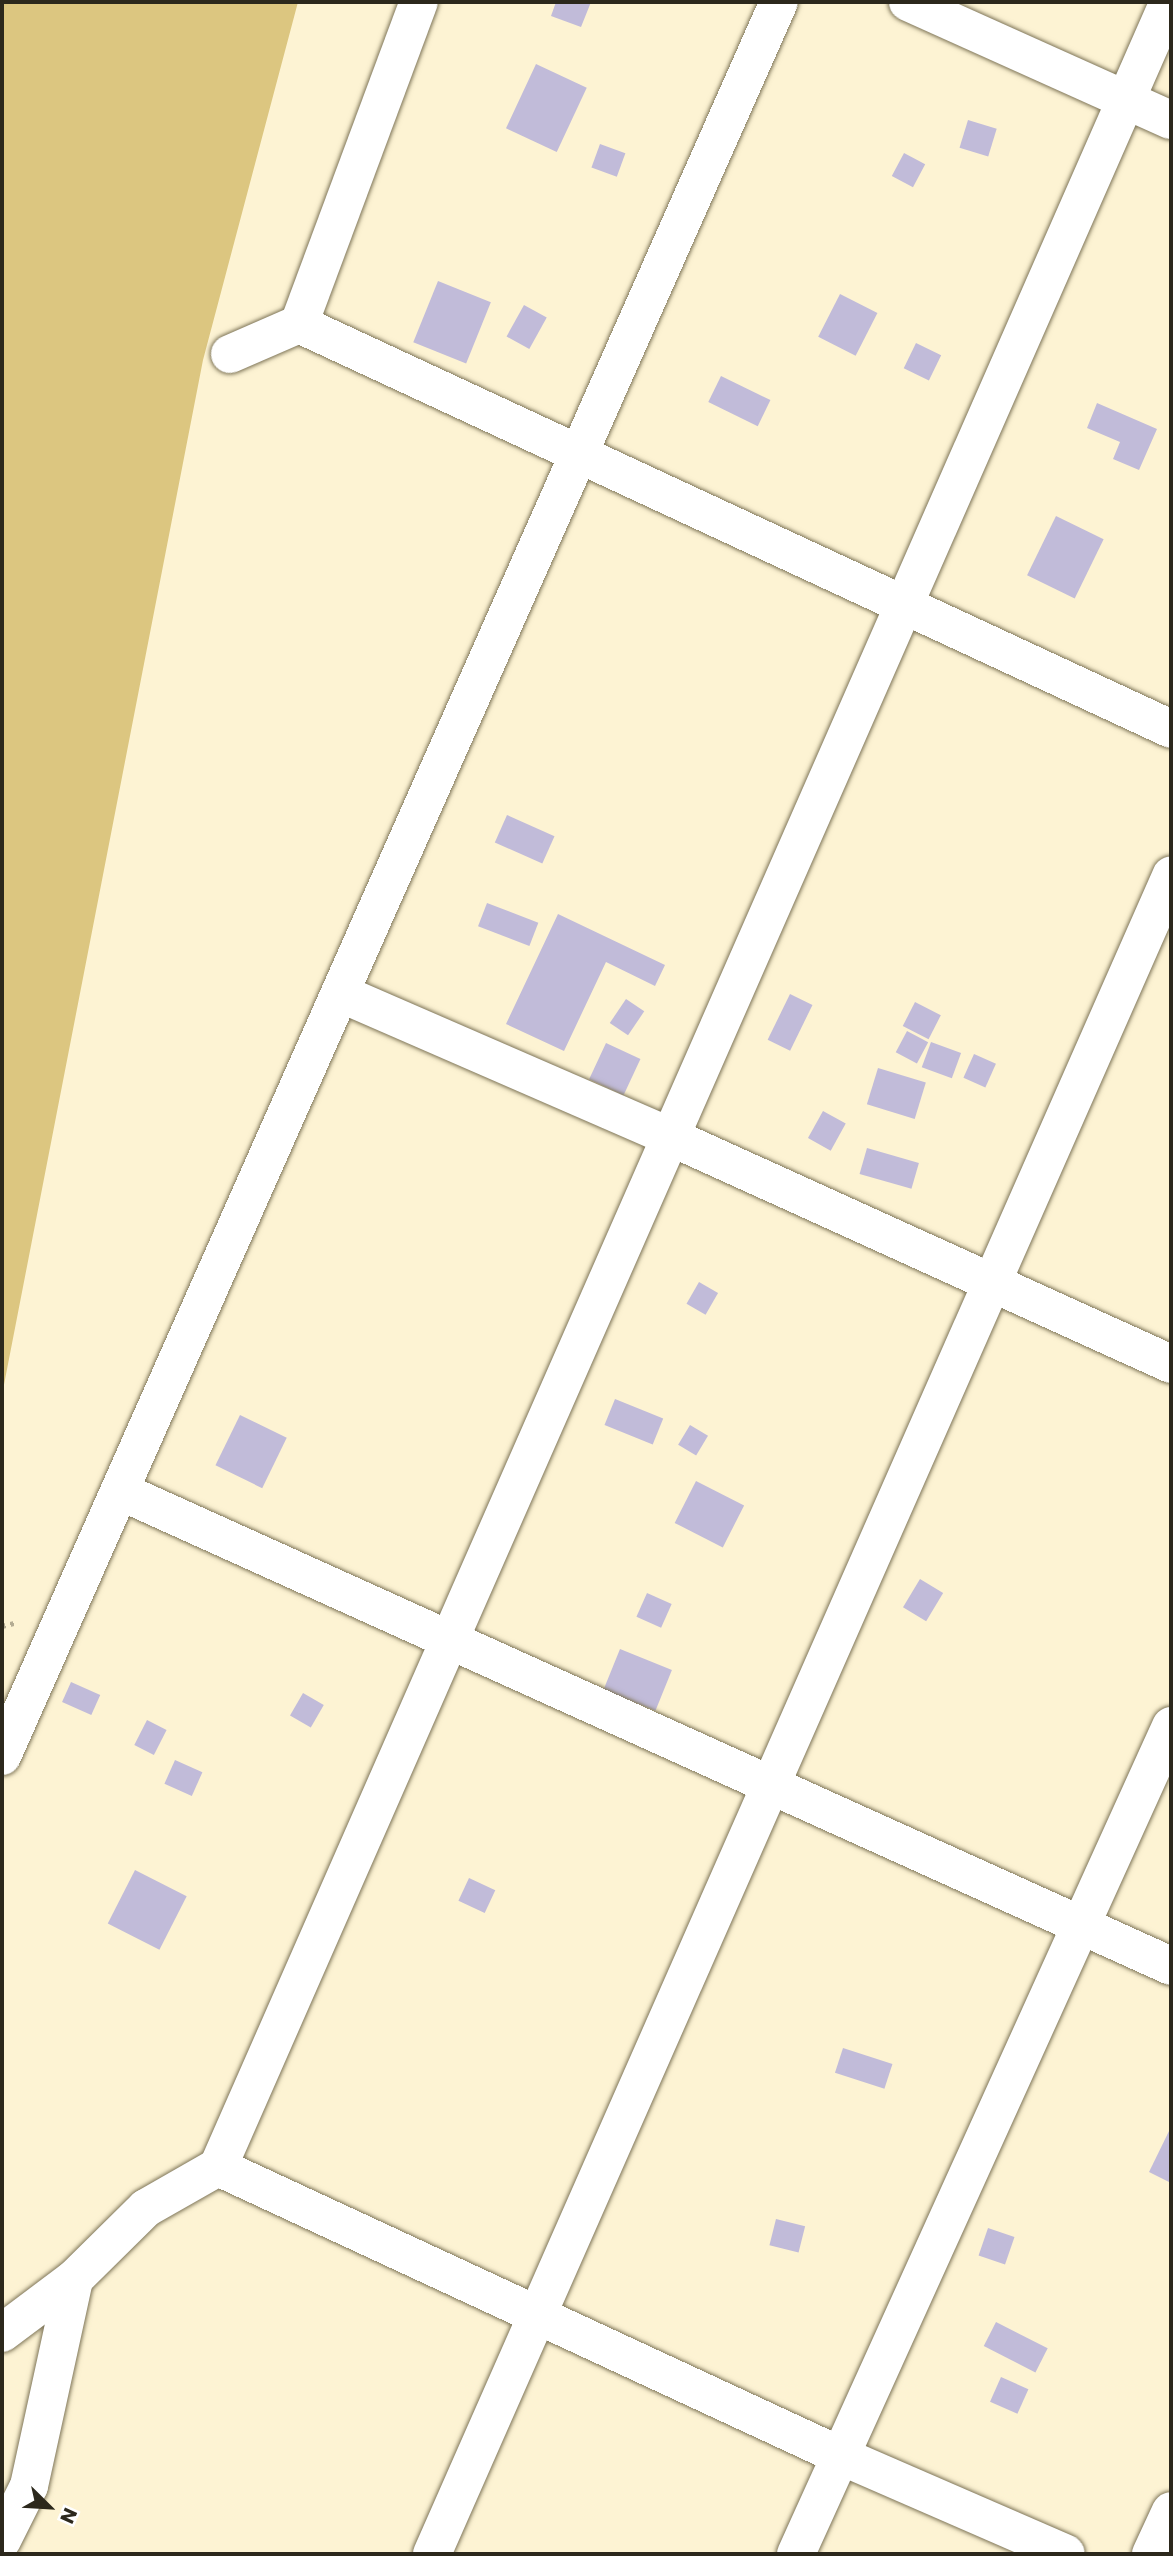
<!DOCTYPE html>
<style>
body{margin:0}
#map{position:relative;width:1173px;height:2556px;overflow:hidden;background:#fdf3d3;font-family:Poppins,sans-serif}
div>[style]{position:absolute}
.green>*{inset:0;background:#dcc680}
.building>*{inset:0;background:#c1bbd9;transform-origin:0 0}
.path>*{height:4.5px;margin-top:-2.25px;transform-origin:0;background:repeating-linear-gradient(90deg,#b4ac93 0 3.5px,transparent 0 8.5px)}
.roads{filter:drop-shadow(0 0 2px #7e7558) drop-shadow(0 0 2px #7e7558)}
.street>*{height:38px;margin:-19px;padding:0 19px;transform-origin:19px;border-radius:19px;background:#fff}
span{translate:-50% -50%;white-space:nowrap;text-align:center;line-height:1.15;-webkit-text-stroke:5px #fff;paint-order:stroke}
.frame{position:absolute;inset:0;border:4px solid #2c281c;pointer-events:none}
.north{position:absolute;left:14px;top:2472px;width:70px;height:70px;-webkit-text-stroke:5px #fff;paint-order:stroke;rotate:114deg;font-size:19px;font-weight:700;line-height:28px;text-align:center;color:#2c281c}
.north::after{content:'';display:block;margin:auto;width:24px;height:32px;background:#2c281c;clip-path:polygon(50% 0,100% 100%,50% 72%,0 100%)}
</style>
<div id="map">
<div class="green">
<i style="clip-path:polygon(2px 2px,298px 2px,203px 360px,2px 1395px)"></i>
</div>
<div class="building">
<i style="clip-path:polygon(556px 2px,591px 2px,581px 27px,551px 16px)"></i>
<i style="left:536px;top:64px;width:56px;height:71px;rotate:25deg"></i>
<i style="left:968px;top:120px;width:30px;height:29px;rotate:17deg"></i>
<i style="left:600px;top:144px;width:27px;height:25px;rotate:20deg"></i>
<i style="left:904px;top:153px;width:24px;height:26px;rotate:28deg"></i>
<i style="left:438px;top:281px;width:57px;height:66px;rotate:22deg"></i>
<i style="left:840px;top:294px;width:42px;height:48px;rotate:27deg"></i>
<i style="left:524px;top:305px;width:26px;height:36px;rotate:29deg"></i>
<i style="left:916px;top:343px;width:28px;height:28px;rotate:26deg"></i>
<i style="left:721px;top:376px;width:55px;height:29px;rotate:26deg"></i>
<i style="clip-path:polygon(1097px 403px,1157px 429px,1139px 470px,1113px 459px,1120px 442px,1087px 428px)"></i>
<i style="left:1056px;top:516px;width:53px;height:66px;rotate:26deg"></i>
<i style="left:507px;top:815px;width:52px;height:30px;rotate:24deg"></i>
<i style="left:487px;top:903px;width:55px;height:25px;rotate:21deg"></i>
<i style="clip-path:polygon(558px 914px,665px 965px,655px 986px,606px 962px,564px 1051px,506px 1024px)"></i>
<i style="left:790px;top:994px;width:25px;height:51px;rotate:26deg"></i>
<i style="left:626px;top:999px;width:22px;height:29px;rotate:34deg"></i>
<i style="left:915px;top:1002px;width:29px;height:27px;rotate:27deg"></i>
<i style="left:907px;top:1031px;width:24px;height:24px;rotate:28deg"></i>
<i style="left:931px;top:1042px;width:32px;height:27px;rotate:20deg"></i>
<i style="left:606px;top:1043px;width:38px;height:40px;rotate:25deg"></i>
<i style="left:974px;top:1054px;width:24px;height:26px;rotate:24deg"></i>
<i style="left:878px;top:1068px;width:50px;height:38px;rotate:17deg"></i>
<i style="left:823px;top:1111px;width:26px;height:31px;rotate:29deg"></i>
<i style="left:867px;top:1148px;width:54px;height:27px;rotate:16deg"></i>
<i style="left:699px;top:1282px;width:22px;height:25px;rotate:30deg"></i>
<i style="left:615px;top:1399px;width:52px;height:28px;rotate:22deg"></i>
<i style="left:240px;top:1415px;width:52px;height:56px;rotate:26deg"></i>
<i style="left:690px;top:1425px;width:21px;height:23px;rotate:31deg"></i>
<i style="left:696px;top:1481px;width:54px;height:47px;rotate:27deg"></i>
<i style="left:920px;top:1579px;width:27px;height:33px;rotate:31deg"></i>
<i style="left:647px;top:1593px;width:27px;height:26px;rotate:24deg"></i>
<i style="left:620px;top:1649px;width:56px;height:44px;rotate:22deg"></i>
<i style="left:71px;top:1682px;width:32px;height:22px;rotate:24deg"></i>
<i style="left:303px;top:1693px;width:24px;height:26px;rotate:30deg"></i>
<i style="left:147px;top:1720px;width:22px;height:28px;rotate:27deg"></i>
<i style="left:175px;top:1760px;width:30px;height:26px;rotate:24deg"></i>
<i style="left:135px;top:1870px;width:58px;height:60px;rotate:27deg"></i>
<i style="left:469px;top:1878px;width:29px;height:25px;rotate:25deg"></i>
<i style="left:843px;top:2048px;width:52px;height:26px;rotate:18deg"></i>
<i style="clip-path:polygon(1171px 2127px,1171px 2183px,1149px 2172px)"></i>
<i style="left:776px;top:2219px;width:30px;height:27px;rotate:14deg"></i>
<i style="left:988px;top:2228px;width:28px;height:29px;rotate:19deg"></i>
<i style="left:996px;top:2322px;width:58px;height:27px;rotate:27deg"></i>
<i style="left:1001px;top:2377px;width:30px;height:27px;rotate:24deg"></i>
</div>
<div class="path">
<i style="left:2px;top:1626px;width:16px;rotate:-14deg"></i>
</div>
<div class="roads">
<div class="street">
<i style="left:908px;top:2px;width:288px;rotate:24.2deg"></i>
<i style="left:299px;top:324px;width:344px;rotate:-69.6deg"></i>
<i style="left:230px;top:354px;width:75px;rotate:-23.5deg"></i>
<i style="left:299px;top:324px;width:961px;rotate:24.91deg"></i>
<i style="left:342px;top:994px;width:359px;rotate:23.5deg"></i>
<i style="left:671px;top:1137px;width:549px;rotate:24.42deg"></i>
<i style="left:120px;top:1491px;width:1153px;rotate:24.32deg"></i>
<i style="left:2px;top:1756px;width:1918px;rotate:-66.11deg"></i>
<i style="left:218px;top:2167px;width:687px;rotate:24.89deg"></i>
<i style="left:841px;top:2456px;width:245px;rotate:23.5deg"></i>
<i style="left:2px;top:2333px;width:90px;rotate:-36.9deg"></i>
<i style="left:2px;top:2540px;width:60px;rotate:-63.4deg"></i>
<i style="left:29px;top:2486px;width:212px;rotate:-77.7deg"></i>
<i style="left:74px;top:2279px;width:101px;rotate:-44.6deg"></i>
<i style="left:146px;top:2208px;width:83px;rotate:-29.7deg"></i>
<i style="left:218px;top:2167px;width:2365px;rotate:-66.29deg"></i>
<i style="left:432px;top:2554px;width:1834px;rotate:-66.23deg"></i>
<i style="left:796px;top:2554px;width:909px;rotate:-65.63deg"></i>
<i style="left:1151px;top:2554px;width:47px;rotate:-65.1deg"></i>
</div>
</div>
<div class="frame"></div>
<div class="north">N</div>
</div>
